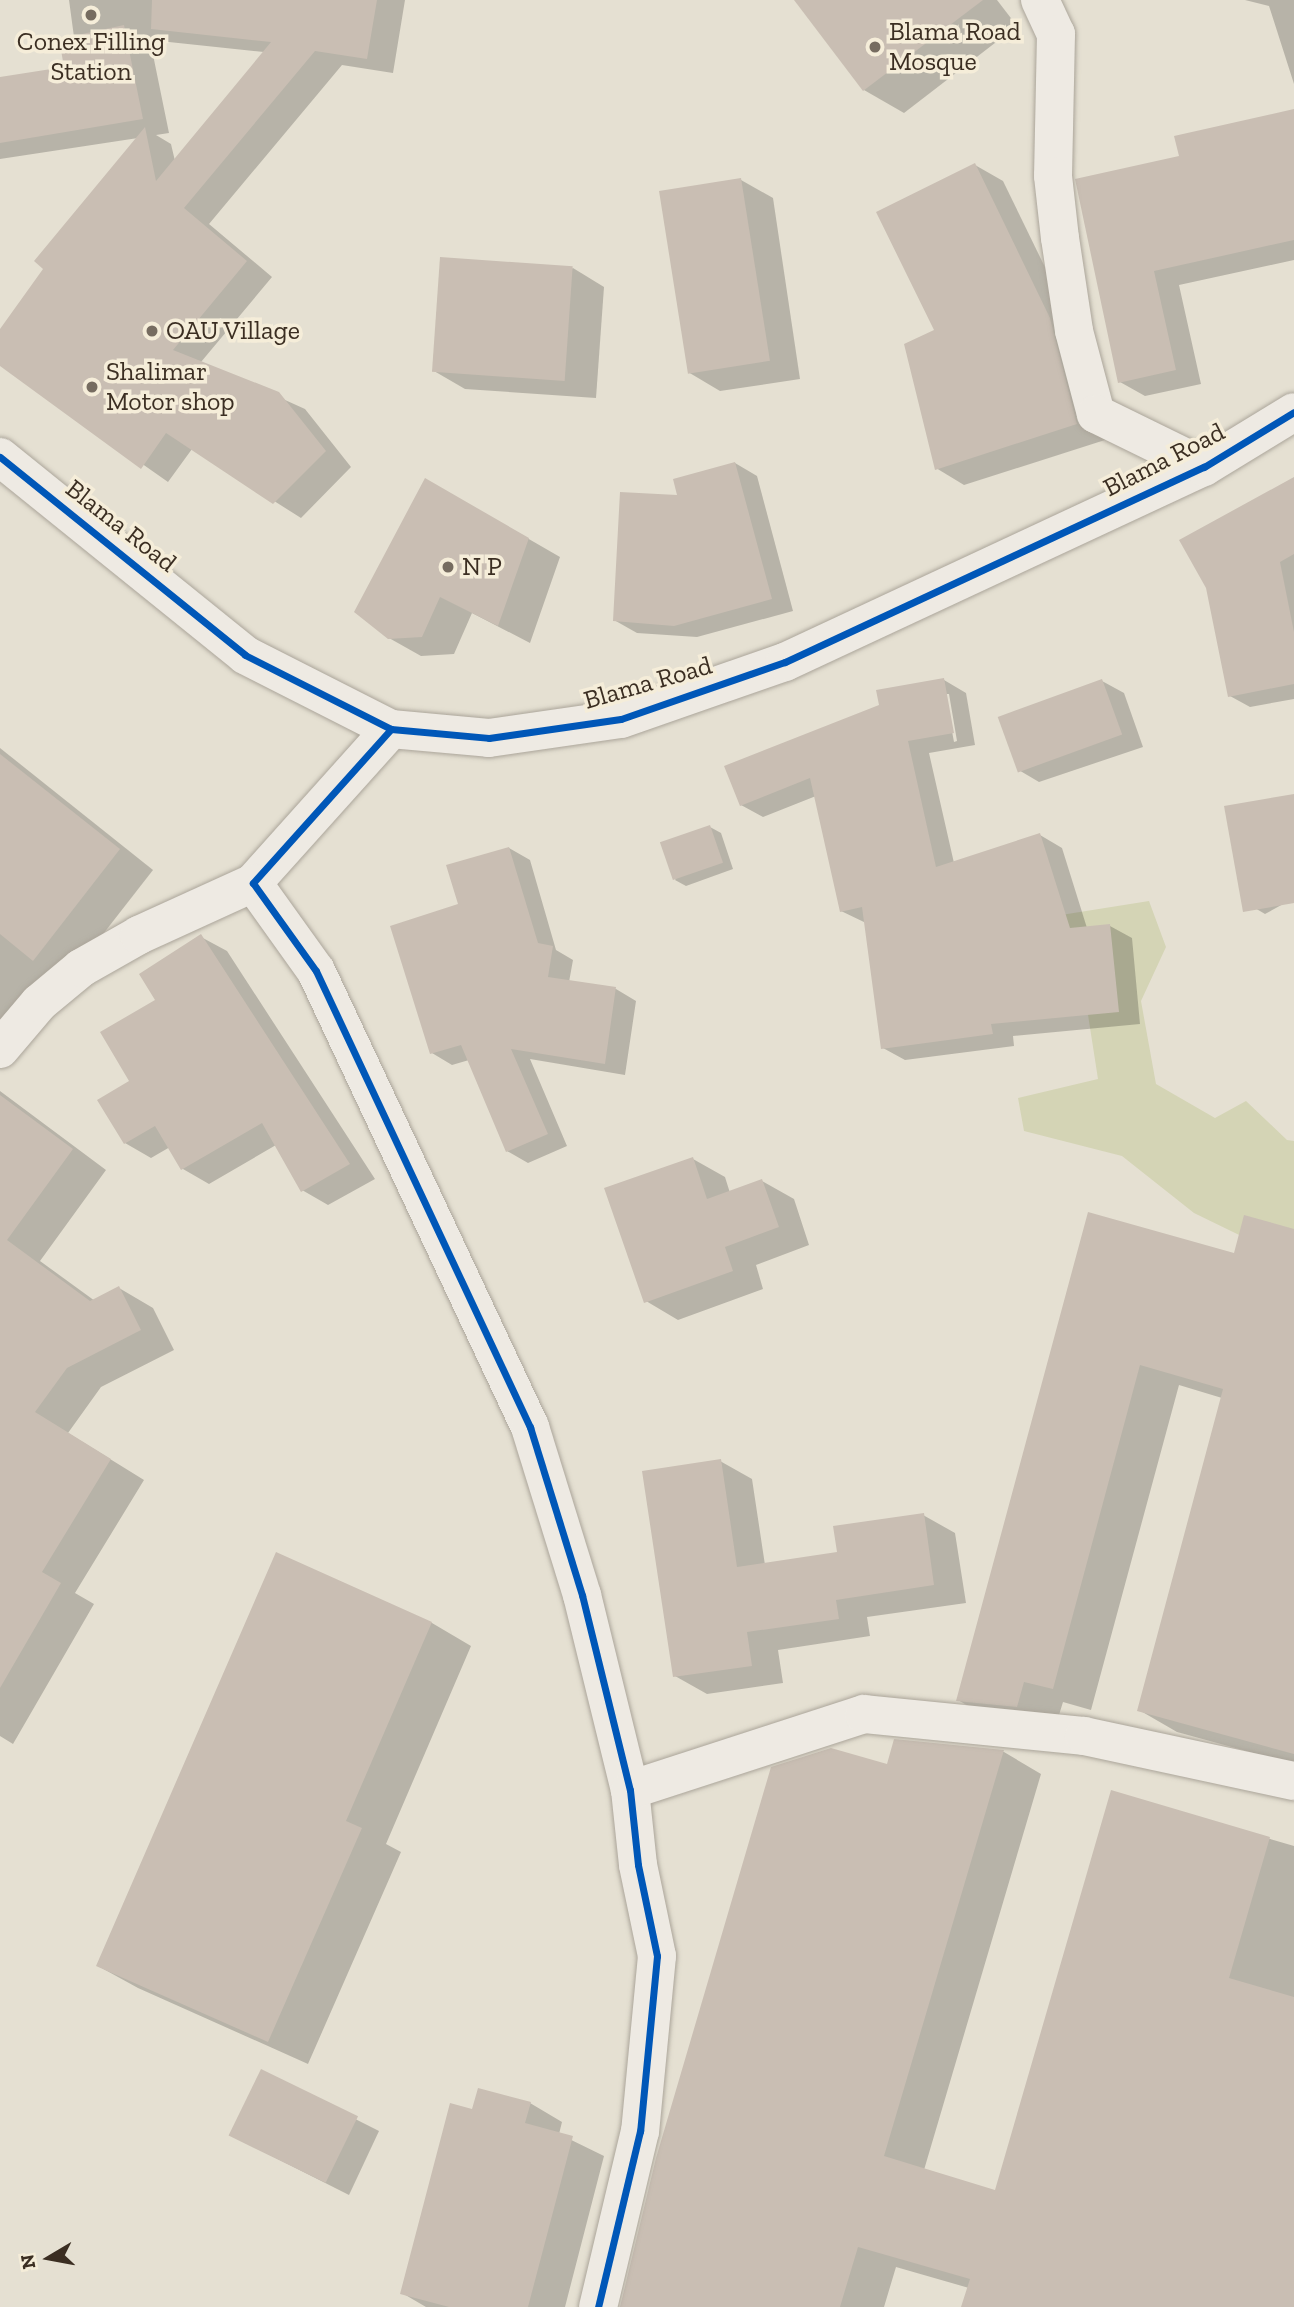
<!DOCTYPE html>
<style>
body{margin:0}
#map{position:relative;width:1294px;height:2307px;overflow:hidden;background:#e5e0d2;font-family:"Zilla Slab",serif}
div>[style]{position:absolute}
.green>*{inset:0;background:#d4d4b5}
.shadow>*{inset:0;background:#0003}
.building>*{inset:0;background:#c9beb3;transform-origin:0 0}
.roads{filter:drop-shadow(0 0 2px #aba59a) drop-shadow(0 0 2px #aba59a)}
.minor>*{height:38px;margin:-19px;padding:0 19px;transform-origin:19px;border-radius:19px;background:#eeeae3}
.tertiary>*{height:38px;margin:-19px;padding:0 19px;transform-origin:19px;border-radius:19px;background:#eeeae3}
.cycleway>*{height:7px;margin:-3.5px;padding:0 3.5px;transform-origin:3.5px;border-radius:3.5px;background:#0057b8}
.dots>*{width:19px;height:19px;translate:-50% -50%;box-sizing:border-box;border:4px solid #f5edd9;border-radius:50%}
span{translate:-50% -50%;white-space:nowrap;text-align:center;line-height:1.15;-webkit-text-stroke:7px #f5edd9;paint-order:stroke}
.poi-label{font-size:26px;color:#3b2e22}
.left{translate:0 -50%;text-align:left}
.street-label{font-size:26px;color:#3b2e22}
.north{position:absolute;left:14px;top:2223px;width:70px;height:70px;-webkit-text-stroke:5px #f5edd9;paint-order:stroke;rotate:260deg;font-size:19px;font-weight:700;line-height:28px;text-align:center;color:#3b2e22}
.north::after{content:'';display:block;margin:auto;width:24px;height:32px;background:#3b2e22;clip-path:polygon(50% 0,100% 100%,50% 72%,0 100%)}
</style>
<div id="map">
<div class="green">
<i style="clip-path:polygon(1149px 901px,1166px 947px,1141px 1001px,1156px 1084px,1215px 1118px,1246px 1101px,1287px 1140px,1294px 1141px,1294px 1238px,1270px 1250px,1194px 1213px,1122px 1156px,1024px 1131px,1018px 1098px,1098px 1079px,1086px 1002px,1017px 922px)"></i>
</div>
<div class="shadow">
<i style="clip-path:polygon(evenodd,69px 0,405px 0,393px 73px,342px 65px,209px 224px,272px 277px,201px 362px,305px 409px,351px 467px,301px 518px,192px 449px,168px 482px,0 364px,0 332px,138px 138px,0 159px,0 78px,66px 69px,74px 37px,69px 0,150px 40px,264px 52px,175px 161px,171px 144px,156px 135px,169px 133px,150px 40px)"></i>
<i style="clip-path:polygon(796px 0,997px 0,1017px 26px,904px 113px,864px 90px)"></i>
<i style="clip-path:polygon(1245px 0,1294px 0,1294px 84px,1269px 6px)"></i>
<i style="clip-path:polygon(1294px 111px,1294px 260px,1179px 285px,1201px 384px,1145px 396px,1120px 382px,1181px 157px)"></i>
<i style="clip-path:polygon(975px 165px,1003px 181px,1078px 335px,1105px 440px,964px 485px,936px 468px,937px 331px)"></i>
<i style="clip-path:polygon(741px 180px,773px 198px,800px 379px,720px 391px,688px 372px)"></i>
<i style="clip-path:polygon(573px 268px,604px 287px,596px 398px,465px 389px,434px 371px)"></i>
<i style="clip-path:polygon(735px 463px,757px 476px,793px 611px,697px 637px,637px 633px,614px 620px,680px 496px)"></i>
<i style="clip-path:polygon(426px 480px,560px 557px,530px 643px,472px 613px,454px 654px,421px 656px,389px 638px)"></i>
<i style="clip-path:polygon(1294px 547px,1294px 699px,1250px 707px,1230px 696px,1208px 588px)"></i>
<i style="clip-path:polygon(evenodd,944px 680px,966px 693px,975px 745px,929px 753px,954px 863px,1040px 835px,1062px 848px,1087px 928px,1110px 926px,1132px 938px,1140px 1024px,1013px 1036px,1014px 1046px,905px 1060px,883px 1048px,866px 923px,841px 911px,816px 796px,763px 817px,741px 805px,944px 680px,945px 694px,949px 694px,957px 741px,954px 742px,945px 694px)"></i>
<i style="clip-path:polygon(1102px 681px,1124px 693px,1143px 747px,1039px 782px,1017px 769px)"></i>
<i style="clip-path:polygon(0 748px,153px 870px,68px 979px,0 1052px)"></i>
<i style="clip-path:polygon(1294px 795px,1294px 898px,1265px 914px,1243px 901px)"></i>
<i style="clip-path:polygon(710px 827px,721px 833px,733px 869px,686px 886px,675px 880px)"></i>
<i style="clip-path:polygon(509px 848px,530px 860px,556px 950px,573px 960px,569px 982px,616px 989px,636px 1001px,625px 1075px,530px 1059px,567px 1146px,528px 1163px,507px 1151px,469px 1060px,452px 1065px,432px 1053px,460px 906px)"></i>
<i style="clip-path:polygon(201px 937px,227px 951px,375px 1179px,328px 1205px,302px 1190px,276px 1145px,209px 1184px,183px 1169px,170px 1147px,151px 1158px,125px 1143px,131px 1082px,158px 1000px)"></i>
<i style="clip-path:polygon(0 1091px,106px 1170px,40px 1261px,95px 1301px,119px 1288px,153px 1308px,174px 1350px,101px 1387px,68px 1433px,144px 1480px,75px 1593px,94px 1604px,13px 1744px,0 1736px)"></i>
<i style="clip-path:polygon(693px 1159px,725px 1177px,730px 1193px,762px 1181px,794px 1199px,809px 1245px,756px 1265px,763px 1289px,678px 1320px,646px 1301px)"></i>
<i style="clip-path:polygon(1089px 1214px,1235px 1255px,1294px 1231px,1294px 1764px,1177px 1732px,1139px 1710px,1222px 1398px,1179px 1385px,1091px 1710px,1063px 1702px,1055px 1728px,996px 1722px,958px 1700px)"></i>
<i style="clip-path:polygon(720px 1461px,752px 1479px,765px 1565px,839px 1554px,923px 1515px,955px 1533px,966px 1603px,867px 1617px,870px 1636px,778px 1650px,783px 1683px,707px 1694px,675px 1676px)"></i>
<i style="clip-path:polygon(277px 1555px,432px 1623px,471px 1646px,386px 1844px,401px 1852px,308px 2064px,138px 1988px,98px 1966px)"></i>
<i style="clip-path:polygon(896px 1741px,1004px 1752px,1041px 1774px,924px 2170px,997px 2192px,1112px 1792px,1294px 1846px,1294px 2307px,963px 2307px,969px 2288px,896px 2267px,884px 2307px,622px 2307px,888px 1767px)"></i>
<i style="clip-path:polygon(262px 2072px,379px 2131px,349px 2195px,254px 2147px)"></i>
<i style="clip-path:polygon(530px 2103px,562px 2122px,559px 2134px,604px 2156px,565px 2307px,426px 2307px,402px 2293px,474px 2112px)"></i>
</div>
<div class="building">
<i style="clip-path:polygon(152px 0,377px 0,367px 59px,315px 51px,184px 208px,247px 261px,173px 350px,279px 392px,326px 451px,273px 504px,166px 433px,141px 469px,0 366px,0 329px,43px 269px,34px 261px,145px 127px,156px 181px,271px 42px,151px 29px)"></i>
<i style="clip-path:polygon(794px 0,983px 0,863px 91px)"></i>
<i style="clip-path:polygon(124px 25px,143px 119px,0 143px,0 77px,64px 67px,59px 39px)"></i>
<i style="clip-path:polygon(1294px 109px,1294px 240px,1154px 271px,1176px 370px,1118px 383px,1075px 179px,1179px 156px,1174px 136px)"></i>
<i style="clip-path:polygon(975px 163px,1050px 318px,1077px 424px,935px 470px,904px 344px,934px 330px,876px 212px)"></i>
<i style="left:741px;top:178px;width:185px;height:83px;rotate:81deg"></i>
<i style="left:440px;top:257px;width:133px;height:115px;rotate:4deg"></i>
<i style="clip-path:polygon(735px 462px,772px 599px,674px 626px,613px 621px,620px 492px,677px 495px,673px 479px)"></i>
<i style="clip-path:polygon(1294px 477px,1294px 554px,1280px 562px,1294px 632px,1294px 684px,1228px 697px,1206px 588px,1179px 540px)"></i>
<i style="clip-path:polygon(425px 478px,529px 538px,498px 626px,440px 597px,422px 637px,388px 639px,354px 612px)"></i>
<i style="clip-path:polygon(944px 678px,954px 733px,908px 741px,936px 867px,1040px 833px,1070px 928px,1110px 924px,1119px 1012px,991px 1024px,993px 1034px,881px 1049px,862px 907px,840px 912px,810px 778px,740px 806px,724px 766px,879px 705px,876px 690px)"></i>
<i style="left:1102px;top:679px;width:59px;height:111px;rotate:70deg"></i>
<i style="clip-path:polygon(0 754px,120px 849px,33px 961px,0 934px)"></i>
<i style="clip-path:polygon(1294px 794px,1294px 903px,1243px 912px,1224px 806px)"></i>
<i style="left:710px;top:825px;width:40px;height:53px;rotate:71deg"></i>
<i style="clip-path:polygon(509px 847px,538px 943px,553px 946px,548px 977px,616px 987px,605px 1064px,511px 1049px,548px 1134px,506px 1152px,461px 1045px,430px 1054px,390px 926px,458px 904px,446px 865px)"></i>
<i style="clip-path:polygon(201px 934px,350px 1164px,301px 1192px,262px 1123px,181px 1170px,155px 1126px,124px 1144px,97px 1100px,129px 1081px,100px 1032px,155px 1000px,139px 974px)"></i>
<i style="clip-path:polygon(0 1095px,73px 1149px,7px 1240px,90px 1301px,119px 1286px,141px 1330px,67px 1368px,35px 1412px,111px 1459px,42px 1572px,61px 1583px,0 1688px)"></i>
<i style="clip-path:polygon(693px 1157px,707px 1199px,762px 1179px,779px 1227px,725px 1247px,733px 1271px,644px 1303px,604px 1188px)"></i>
<i style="clip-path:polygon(1088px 1212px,1234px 1253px,1244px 1215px,1294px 1229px,1294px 1754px,1137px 1711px,1223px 1389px,1140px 1365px,1053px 1689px,1024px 1682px,1017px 1707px,956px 1701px)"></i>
<i style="clip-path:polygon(721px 1459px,737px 1567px,837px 1552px,833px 1526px,924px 1513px,934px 1585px,836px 1600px,839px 1619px,747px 1632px,752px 1666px,673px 1677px,642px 1471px)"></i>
<i style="clip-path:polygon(276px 1552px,432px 1622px,346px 1821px,362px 1828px,268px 2042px,96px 1966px)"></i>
<i style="clip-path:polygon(894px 1739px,1004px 1750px,884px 2156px,995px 2190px,1111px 1790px,1270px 1837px,1229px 1978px,1294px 1997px,1294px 2307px,961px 2307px,970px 2279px,858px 2247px,840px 2307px,620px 2307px,656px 2158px,771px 1767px,831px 1748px,887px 1764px)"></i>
<i style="left:261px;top:2069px;width:108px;height:74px;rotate:26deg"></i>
<i style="clip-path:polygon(478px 2088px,531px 2102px,525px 2123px,573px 2136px,528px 2307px,449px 2307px,400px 2294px,450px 2103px,472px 2109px)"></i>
</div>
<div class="roads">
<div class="minor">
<i style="left:1040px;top:0;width:38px;rotate:65deg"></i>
<i style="left:1056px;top:34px;width:142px;rotate:91.2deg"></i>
<i style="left:1053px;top:176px;width:62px;rotate:83.6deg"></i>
<i style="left:1060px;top:238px;width:94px;rotate:81.4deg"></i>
<i style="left:1074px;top:331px;width:86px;rotate:75.2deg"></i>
<i style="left:1096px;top:414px;width:120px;rotate:26.1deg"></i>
<i style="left:391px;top:729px;width:207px;rotate:131.9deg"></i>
<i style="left:253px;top:883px;width:108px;rotate:54.4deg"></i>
<i style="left:316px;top:971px;width:504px;rotate:64.86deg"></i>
<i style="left:530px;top:1427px;width:176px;rotate:72.8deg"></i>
<i style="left:582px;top:1595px;width:201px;rotate:76.2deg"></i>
<i style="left:630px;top:1790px;width:75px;rotate:83.9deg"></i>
<i style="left:638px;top:1865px;width:93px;rotate:78.2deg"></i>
<i style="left:657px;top:1956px;width:176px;rotate:95.5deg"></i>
<i style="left:640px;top:2131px;width:181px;rotate:103.4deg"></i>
<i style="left:0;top:1049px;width:60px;rotate:-49.7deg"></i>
<i style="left:39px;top:1003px;width:55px;rotate:-39.8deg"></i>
<i style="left:81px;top:968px;width:67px;rotate:-29.6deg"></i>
<i style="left:139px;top:935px;width:125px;rotate:-24.5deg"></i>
<i style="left:630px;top:1790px;width:246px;rotate:-18deg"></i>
<i style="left:864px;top:1714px;width:221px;rotate:5.7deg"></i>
<i style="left:1084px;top:1736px;width:215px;rotate:12.1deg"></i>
</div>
<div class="tertiary">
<i style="left:0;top:457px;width:315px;rotate:38.9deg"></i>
<i style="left:245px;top:655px;width:164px;rotate:26.9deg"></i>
<i style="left:391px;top:729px;width:98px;rotate:5.2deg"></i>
<i style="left:489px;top:738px;width:133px;rotate:-8.2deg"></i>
<i style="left:621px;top:719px;width:174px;rotate:-19.2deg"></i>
<i style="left:785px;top:662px;width:462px;rotate:-25deg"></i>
<i style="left:1204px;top:467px;width:105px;rotate:-31.4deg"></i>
</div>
</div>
<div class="cycleway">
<i style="left:0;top:457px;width:315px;rotate:38.9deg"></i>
<i style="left:245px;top:655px;width:164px;rotate:26.9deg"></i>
<i style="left:391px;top:729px;width:98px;rotate:5.2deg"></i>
<i style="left:489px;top:738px;width:133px;rotate:-8.2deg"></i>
<i style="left:621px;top:719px;width:174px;rotate:-19.2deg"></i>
<i style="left:785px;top:662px;width:462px;rotate:-25deg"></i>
<i style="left:1204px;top:467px;width:105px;rotate:-31.4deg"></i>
<i style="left:391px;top:729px;width:207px;rotate:131.9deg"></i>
<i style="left:253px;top:883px;width:108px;rotate:54.4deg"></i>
<i style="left:316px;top:971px;width:504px;rotate:64.86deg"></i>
<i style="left:530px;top:1427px;width:176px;rotate:72.8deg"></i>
<i style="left:582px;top:1595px;width:201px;rotate:76.2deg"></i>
<i style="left:630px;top:1790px;width:75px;rotate:83.9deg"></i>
<i style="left:638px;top:1865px;width:93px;rotate:78.2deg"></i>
<i style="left:657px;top:1956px;width:176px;rotate:95.5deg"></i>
<i style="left:640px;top:2131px;width:181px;rotate:103.4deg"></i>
</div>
<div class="dots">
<i style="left:91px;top:15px;background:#766c60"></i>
<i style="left:875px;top:47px;background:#766c60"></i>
<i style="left:152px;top:331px;background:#766c60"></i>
<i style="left:92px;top:387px;background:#766c60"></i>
<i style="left:448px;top:567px;background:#766c60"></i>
</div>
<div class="poi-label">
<span class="left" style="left:889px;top:47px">Blama Road<br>Mosque</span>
<span style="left:91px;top:57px">Conex Filling<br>Station</span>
<span class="left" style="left:166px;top:331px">OAU Village</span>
<span class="left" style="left:106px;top:387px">Shalimar<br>Motor shop</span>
<span class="left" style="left:462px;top:567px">N P</span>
</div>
<div class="street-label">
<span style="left:1164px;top:460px;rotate:-27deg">Blama Road</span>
<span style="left:121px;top:526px;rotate:38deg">Blama Road</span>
<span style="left:648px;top:683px;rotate:-16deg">Blama Road</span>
</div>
<div class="north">N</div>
</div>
